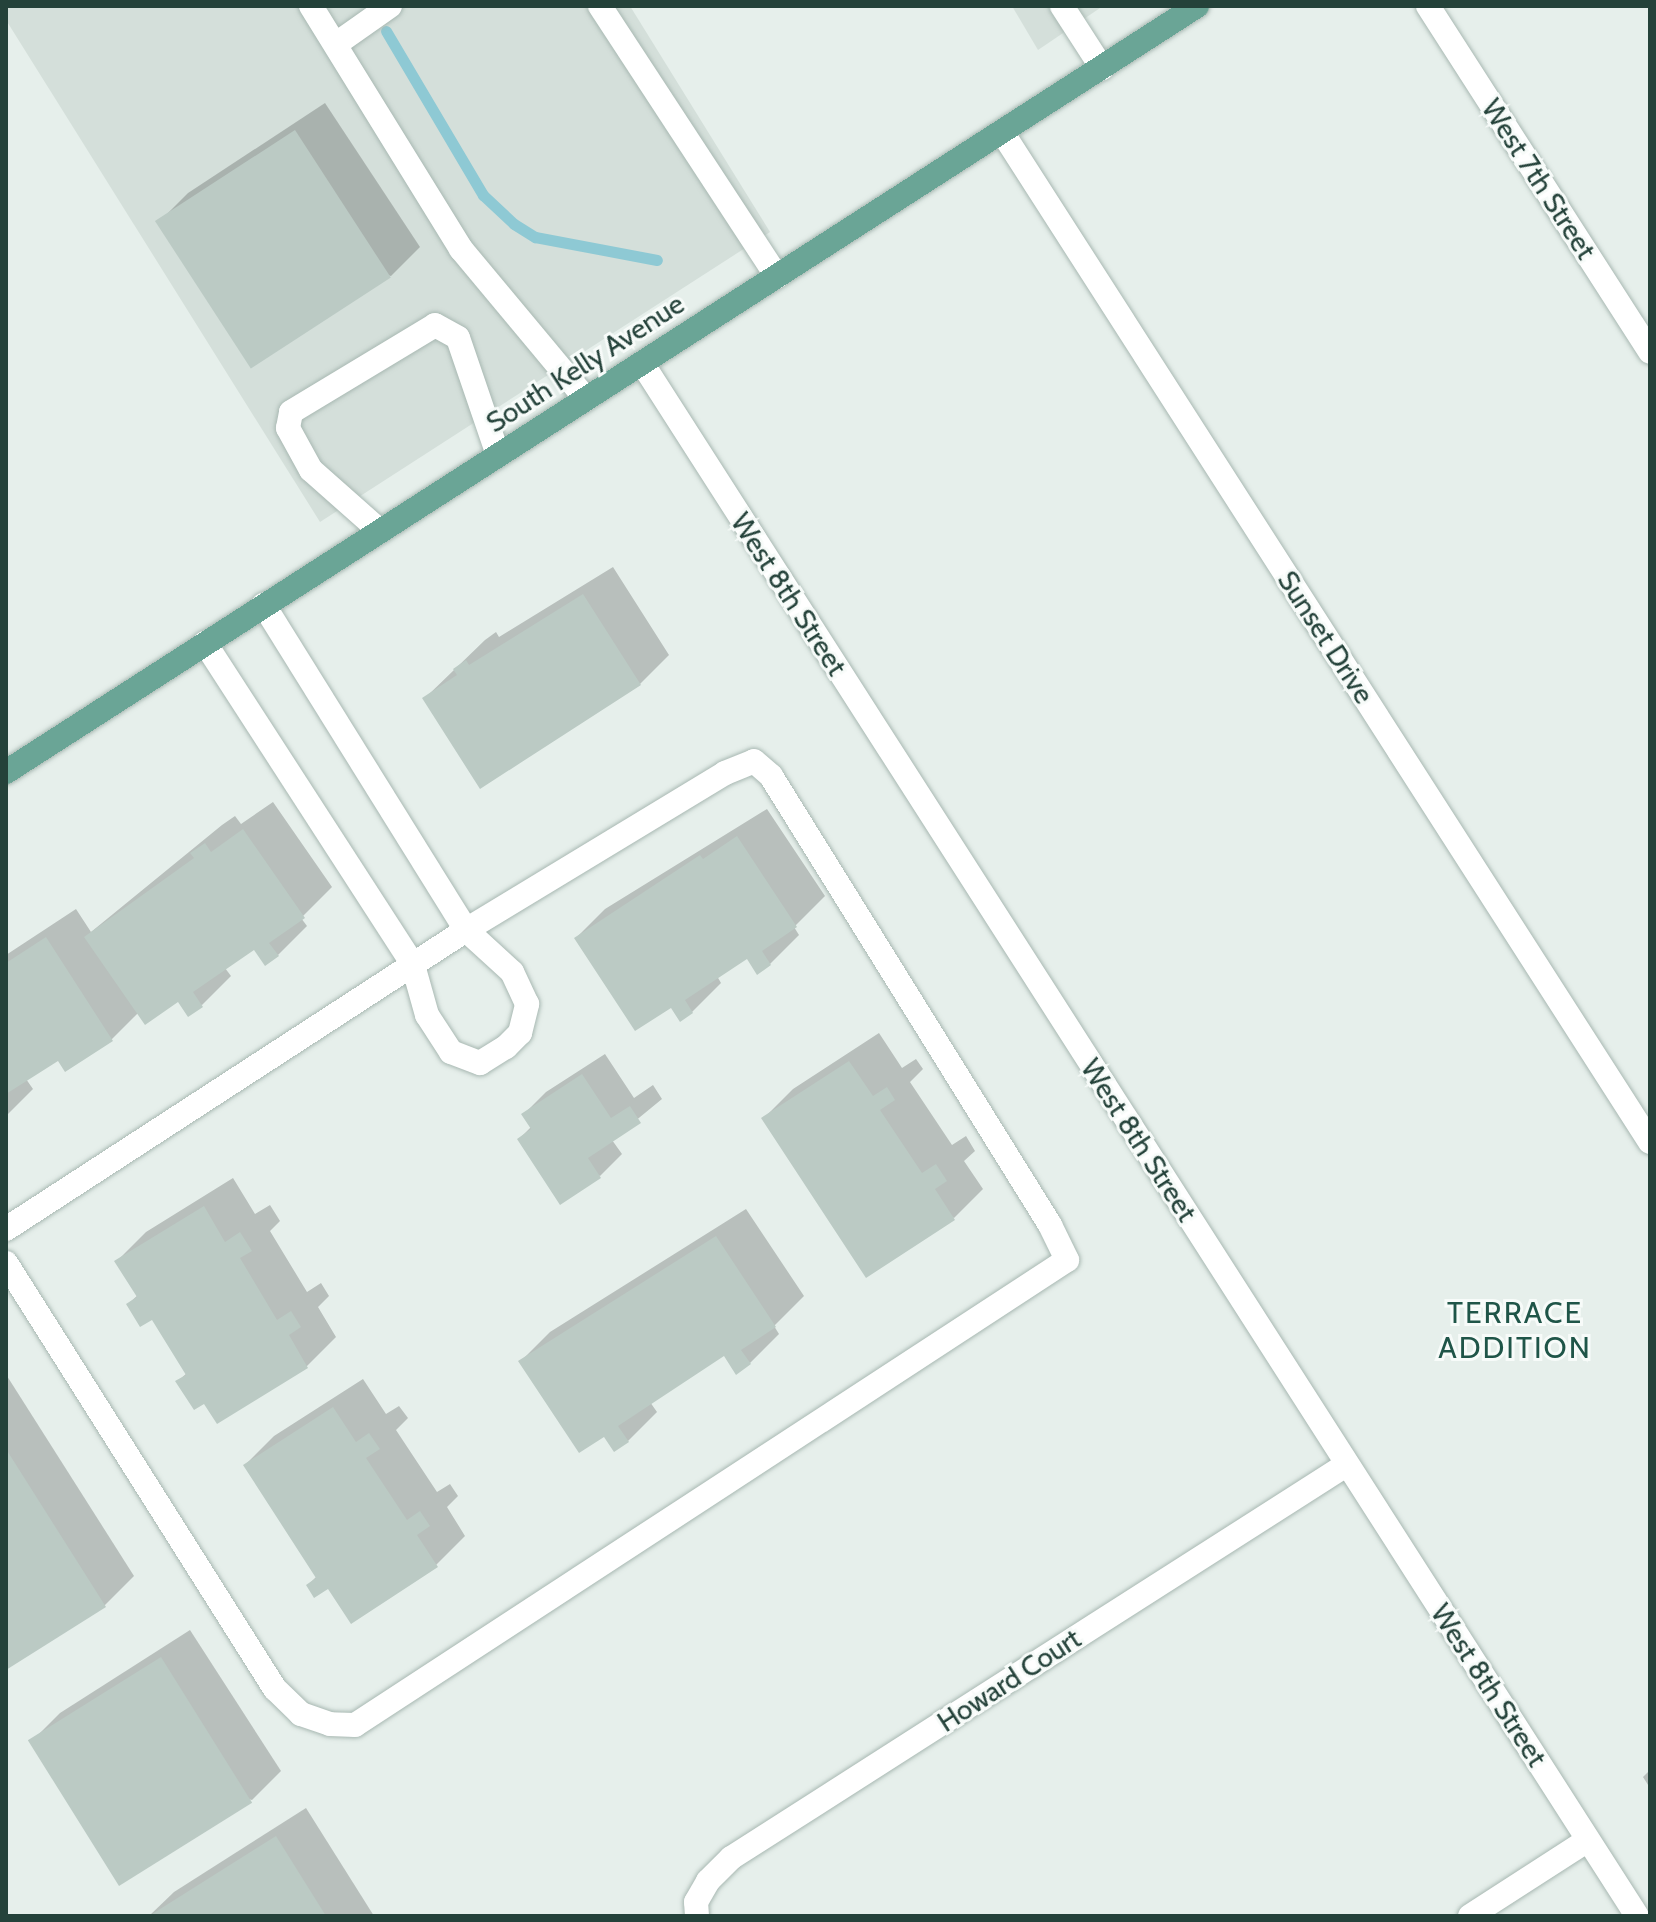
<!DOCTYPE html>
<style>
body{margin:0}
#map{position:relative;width:1656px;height:1922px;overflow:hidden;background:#e6efeb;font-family:Cabin,sans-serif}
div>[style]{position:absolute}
.built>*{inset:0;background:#d4dfda}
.shadow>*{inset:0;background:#0003}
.stream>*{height:11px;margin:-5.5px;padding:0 5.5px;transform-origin:5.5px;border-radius:5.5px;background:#8ec9d4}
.building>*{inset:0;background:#bbcac4;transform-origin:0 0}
.roads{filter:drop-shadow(0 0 2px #a8b8b2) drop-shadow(0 0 2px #a8b8b2)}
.minor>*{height:24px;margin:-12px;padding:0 12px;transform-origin:12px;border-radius:12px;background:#fff}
.major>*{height:24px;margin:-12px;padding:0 12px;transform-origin:12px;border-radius:12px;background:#6aa596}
span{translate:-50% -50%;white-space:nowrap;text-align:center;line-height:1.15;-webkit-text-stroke:6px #f7fbf9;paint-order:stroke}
.street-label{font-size:28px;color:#24423a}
.neighbourhood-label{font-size:30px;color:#1f5548;letter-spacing:2px}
.frame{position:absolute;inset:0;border:8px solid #24423a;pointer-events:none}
</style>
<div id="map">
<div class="built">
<i style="clip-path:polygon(6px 6px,630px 6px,770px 232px,320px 522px,6px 20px)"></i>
<i style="clip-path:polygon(1012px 6px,1103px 6px,1038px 50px)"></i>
</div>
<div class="shadow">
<i style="clip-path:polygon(325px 103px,420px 247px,391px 276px,159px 222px,188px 193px)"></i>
<i style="clip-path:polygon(613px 567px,669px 655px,640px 684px,424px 699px,485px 640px,496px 632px,499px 637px)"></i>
<i style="clip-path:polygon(273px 802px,332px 887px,301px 918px,307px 926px,278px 955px,254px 948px,225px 968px,231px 976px,202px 1005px,179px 999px,139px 1012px,112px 1039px,65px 1069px,58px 1059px,26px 1079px,33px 1089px,6px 1116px,6px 955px,76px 909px,91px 932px,222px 825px,235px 816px,241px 824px)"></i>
<i style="clip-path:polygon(767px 809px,825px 896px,794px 927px,799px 935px,770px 964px,747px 956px,717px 976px,721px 983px,692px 1012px,671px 1005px,576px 938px,605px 909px)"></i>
<i style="clip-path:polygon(879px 1033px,902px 1068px,916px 1059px,923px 1069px,910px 1082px,952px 1145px,966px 1136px,975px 1151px,964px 1161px,983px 1189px,954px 1218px,764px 1118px,793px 1089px)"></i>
<i style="clip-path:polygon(605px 1054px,634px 1098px,653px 1085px,662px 1099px,612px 1140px,622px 1154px,600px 1176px,519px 1139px,532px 1126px,524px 1114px,546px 1092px)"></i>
<i style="clip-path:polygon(233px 1178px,255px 1214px,270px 1205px,280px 1221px,270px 1231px,307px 1292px,321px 1283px,329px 1296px,318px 1307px,336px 1337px,307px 1366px,217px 1421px,205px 1401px,178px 1381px,187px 1373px,152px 1317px,128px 1304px,138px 1295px,117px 1261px,146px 1232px)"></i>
<i style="clip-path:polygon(746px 1209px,804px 1296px,774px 1326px,779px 1334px,750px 1363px,725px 1353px,650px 1402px,657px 1412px,628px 1441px,604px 1434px,521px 1361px,550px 1332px)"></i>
<i style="clip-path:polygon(7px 1376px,134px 1576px,105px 1605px,6px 1668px)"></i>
<i style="clip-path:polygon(363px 1379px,386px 1414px,399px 1406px,408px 1418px,396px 1430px,437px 1492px,450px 1484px,458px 1496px,447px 1507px,465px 1536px,436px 1565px,329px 1586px,308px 1585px,318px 1575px,245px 1465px,274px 1436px)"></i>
<i style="clip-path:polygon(190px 1630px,281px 1771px,252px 1800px,31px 1742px,60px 1713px)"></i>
<i style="clip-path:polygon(1650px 1770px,1650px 1788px,1643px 1777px)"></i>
<i style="clip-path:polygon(306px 1808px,374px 1916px,149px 1916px,174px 1892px)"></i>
</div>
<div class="stream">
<i style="left:386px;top:31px;width:191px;rotate:59.4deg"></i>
<i style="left:483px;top:195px;width:42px;rotate:43.1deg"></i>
<i style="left:514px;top:224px;width:25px;rotate:32deg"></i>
<i style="left:535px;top:237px;width:124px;rotate:10.7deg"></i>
</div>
<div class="building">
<i style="left:295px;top:130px;width:176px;height:167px;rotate:57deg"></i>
<i style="clip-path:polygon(583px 594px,641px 685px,480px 789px,422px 698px,457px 675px,453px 669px,466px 660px,469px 665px)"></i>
<i style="clip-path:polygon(243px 829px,305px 918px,269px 943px,279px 956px,265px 966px,254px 950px,193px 992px,203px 1007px,188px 1017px,178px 1002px,145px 1025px,84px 937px,194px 858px,190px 853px,205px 843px,211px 852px)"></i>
<i style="clip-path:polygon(737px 836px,797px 927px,762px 951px,771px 965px,757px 975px,747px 959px,685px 1000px,693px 1013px,680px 1022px,671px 1008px,635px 1031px,574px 938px,700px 855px,703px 859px)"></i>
<i style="clip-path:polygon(46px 937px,113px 1041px,65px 1072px,58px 1061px,6px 1094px,6px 963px)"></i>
<i style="clip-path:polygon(849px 1061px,873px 1096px,887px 1087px,895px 1100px,880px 1110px,922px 1173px,936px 1164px,947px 1181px,935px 1189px,955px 1220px,866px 1278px,761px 1118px)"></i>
<i style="clip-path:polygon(582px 1074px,611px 1118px,630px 1106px,641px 1123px,588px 1158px,601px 1178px,560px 1205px,517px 1139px,531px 1129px,521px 1114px)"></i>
<i style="clip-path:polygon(204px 1206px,225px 1242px,240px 1232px,252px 1251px,240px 1258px,277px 1320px,291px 1311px,301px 1327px,289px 1335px,308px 1368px,217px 1424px,204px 1404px,194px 1410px,175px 1381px,186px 1375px,152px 1320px,140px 1327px,126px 1304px,137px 1297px,114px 1261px)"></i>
<i style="clip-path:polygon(716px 1236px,776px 1327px,741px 1350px,751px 1364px,736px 1375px,724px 1356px,618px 1426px,629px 1442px,614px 1452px,604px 1437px,579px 1453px,518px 1361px)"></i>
<i style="clip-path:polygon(333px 1407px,356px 1442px,369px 1433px,380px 1449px,366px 1458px,407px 1520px,420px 1511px,430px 1526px,417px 1535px,438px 1567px,351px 1624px,328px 1589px,314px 1598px,306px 1585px,316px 1578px,243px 1465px)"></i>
<i style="clip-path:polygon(6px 1449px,106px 1607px,6px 1670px)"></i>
<i style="left:161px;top:1657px;width:172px;height:157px;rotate:58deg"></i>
<i style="clip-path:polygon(276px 1836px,326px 1916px,149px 1916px)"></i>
</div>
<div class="roads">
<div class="minor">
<i style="left:311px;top:6px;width:286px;rotate:58.3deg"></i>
<i style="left:461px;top:249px;width:195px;rotate:50.2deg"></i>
<i style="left:600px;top:6px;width:323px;rotate:56.8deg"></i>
<i style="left:1062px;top:6px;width:74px;rotate:57.2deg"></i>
<i style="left:1428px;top:6px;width:411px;rotate:57.3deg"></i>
<i style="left:336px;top:44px;width:66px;rotate:-35.1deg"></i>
<i style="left:1002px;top:132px;width:1200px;rotate:57.32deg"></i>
<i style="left:642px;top:363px;width:1844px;rotate:57.35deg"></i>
<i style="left:380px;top:531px;width:92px;rotate:-138.5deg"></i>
<i style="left:311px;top:470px;width:48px;rotate:-118.7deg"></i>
<i style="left:288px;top:428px;width:16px;rotate:-79deg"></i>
<i style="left:291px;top:412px;width:168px;rotate:-31.1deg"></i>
<i style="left:435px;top:325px;width:26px;rotate:29deg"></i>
<i style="left:458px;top:338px;width:124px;rotate:71.1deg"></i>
<i style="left:205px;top:643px;width:383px;rotate:57.1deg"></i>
<i style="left:413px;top:965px;width:52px;rotate:74.4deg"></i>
<i style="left:427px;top:1015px;width:44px;rotate:57deg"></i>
<i style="left:451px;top:1052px;width:31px;rotate:21deg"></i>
<i style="left:480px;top:1063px;width:31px;rotate:-32deg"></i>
<i style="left:506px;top:1047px;width:20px;rotate:-45deg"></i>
<i style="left:520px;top:1033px;width:30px;rotate:-76deg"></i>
<i style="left:527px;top:1004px;width:35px;rotate:-115deg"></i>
<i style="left:512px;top:972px;width:62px;rotate:-137.6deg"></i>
<i style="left:466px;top:930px;width:383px;rotate:-121.9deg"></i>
<i style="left:6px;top:1229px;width:549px;rotate:-33.02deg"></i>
<i style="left:466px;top:930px;width:303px;rotate:-31.2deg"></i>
<i style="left:725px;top:773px;width:31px;rotate:-22deg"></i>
<i style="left:754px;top:761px;width:23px;rotate:41deg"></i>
<i style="left:771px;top:776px;width:529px;rotate:58.14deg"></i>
<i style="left:1050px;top:1225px;width:39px;rotate:64deg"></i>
<i style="left:1067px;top:1260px;width:850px;rotate:146.85deg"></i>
<i style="left:355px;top:1725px;width:25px;rotate:-178deg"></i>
<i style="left:330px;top:1724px;width:31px;rotate:-161deg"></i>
<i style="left:301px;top:1714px;width:36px;rotate:-136deg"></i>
<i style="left:275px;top:1689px;width:504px;rotate:-122.27deg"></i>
<i style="left:697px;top:1916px;width:14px;rotate:-94deg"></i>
<i style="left:696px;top:1902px;width:24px;rotate:-60deg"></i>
<i style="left:708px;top:1881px;width:33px;rotate:-45deg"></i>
<i style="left:731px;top:1858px;width:730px;rotate:-32.58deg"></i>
<i style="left:1470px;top:1916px;width:140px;rotate:-32.8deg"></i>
</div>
<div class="major">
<i style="left:6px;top:772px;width:1416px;rotate:-32.75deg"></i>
</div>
</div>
<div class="street-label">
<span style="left:1539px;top:179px;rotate:57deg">West 7th Street</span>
<span style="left:585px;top:363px;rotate:-33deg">South Kelly Avenue</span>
<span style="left:789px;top:594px;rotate:57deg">West 8th Street</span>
<span style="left:1326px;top:637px;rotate:57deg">Sunset Drive</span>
<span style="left:1139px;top:1140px;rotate:57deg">West 8th Street</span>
<span style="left:1009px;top:1680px;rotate:-33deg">Howard Court</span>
<span style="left:1489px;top:1685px;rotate:57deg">West 8th Street</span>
</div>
<div class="neighbourhood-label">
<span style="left:1515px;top:1330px">TERRACE<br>ADDITION</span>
</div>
<div class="frame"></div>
</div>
